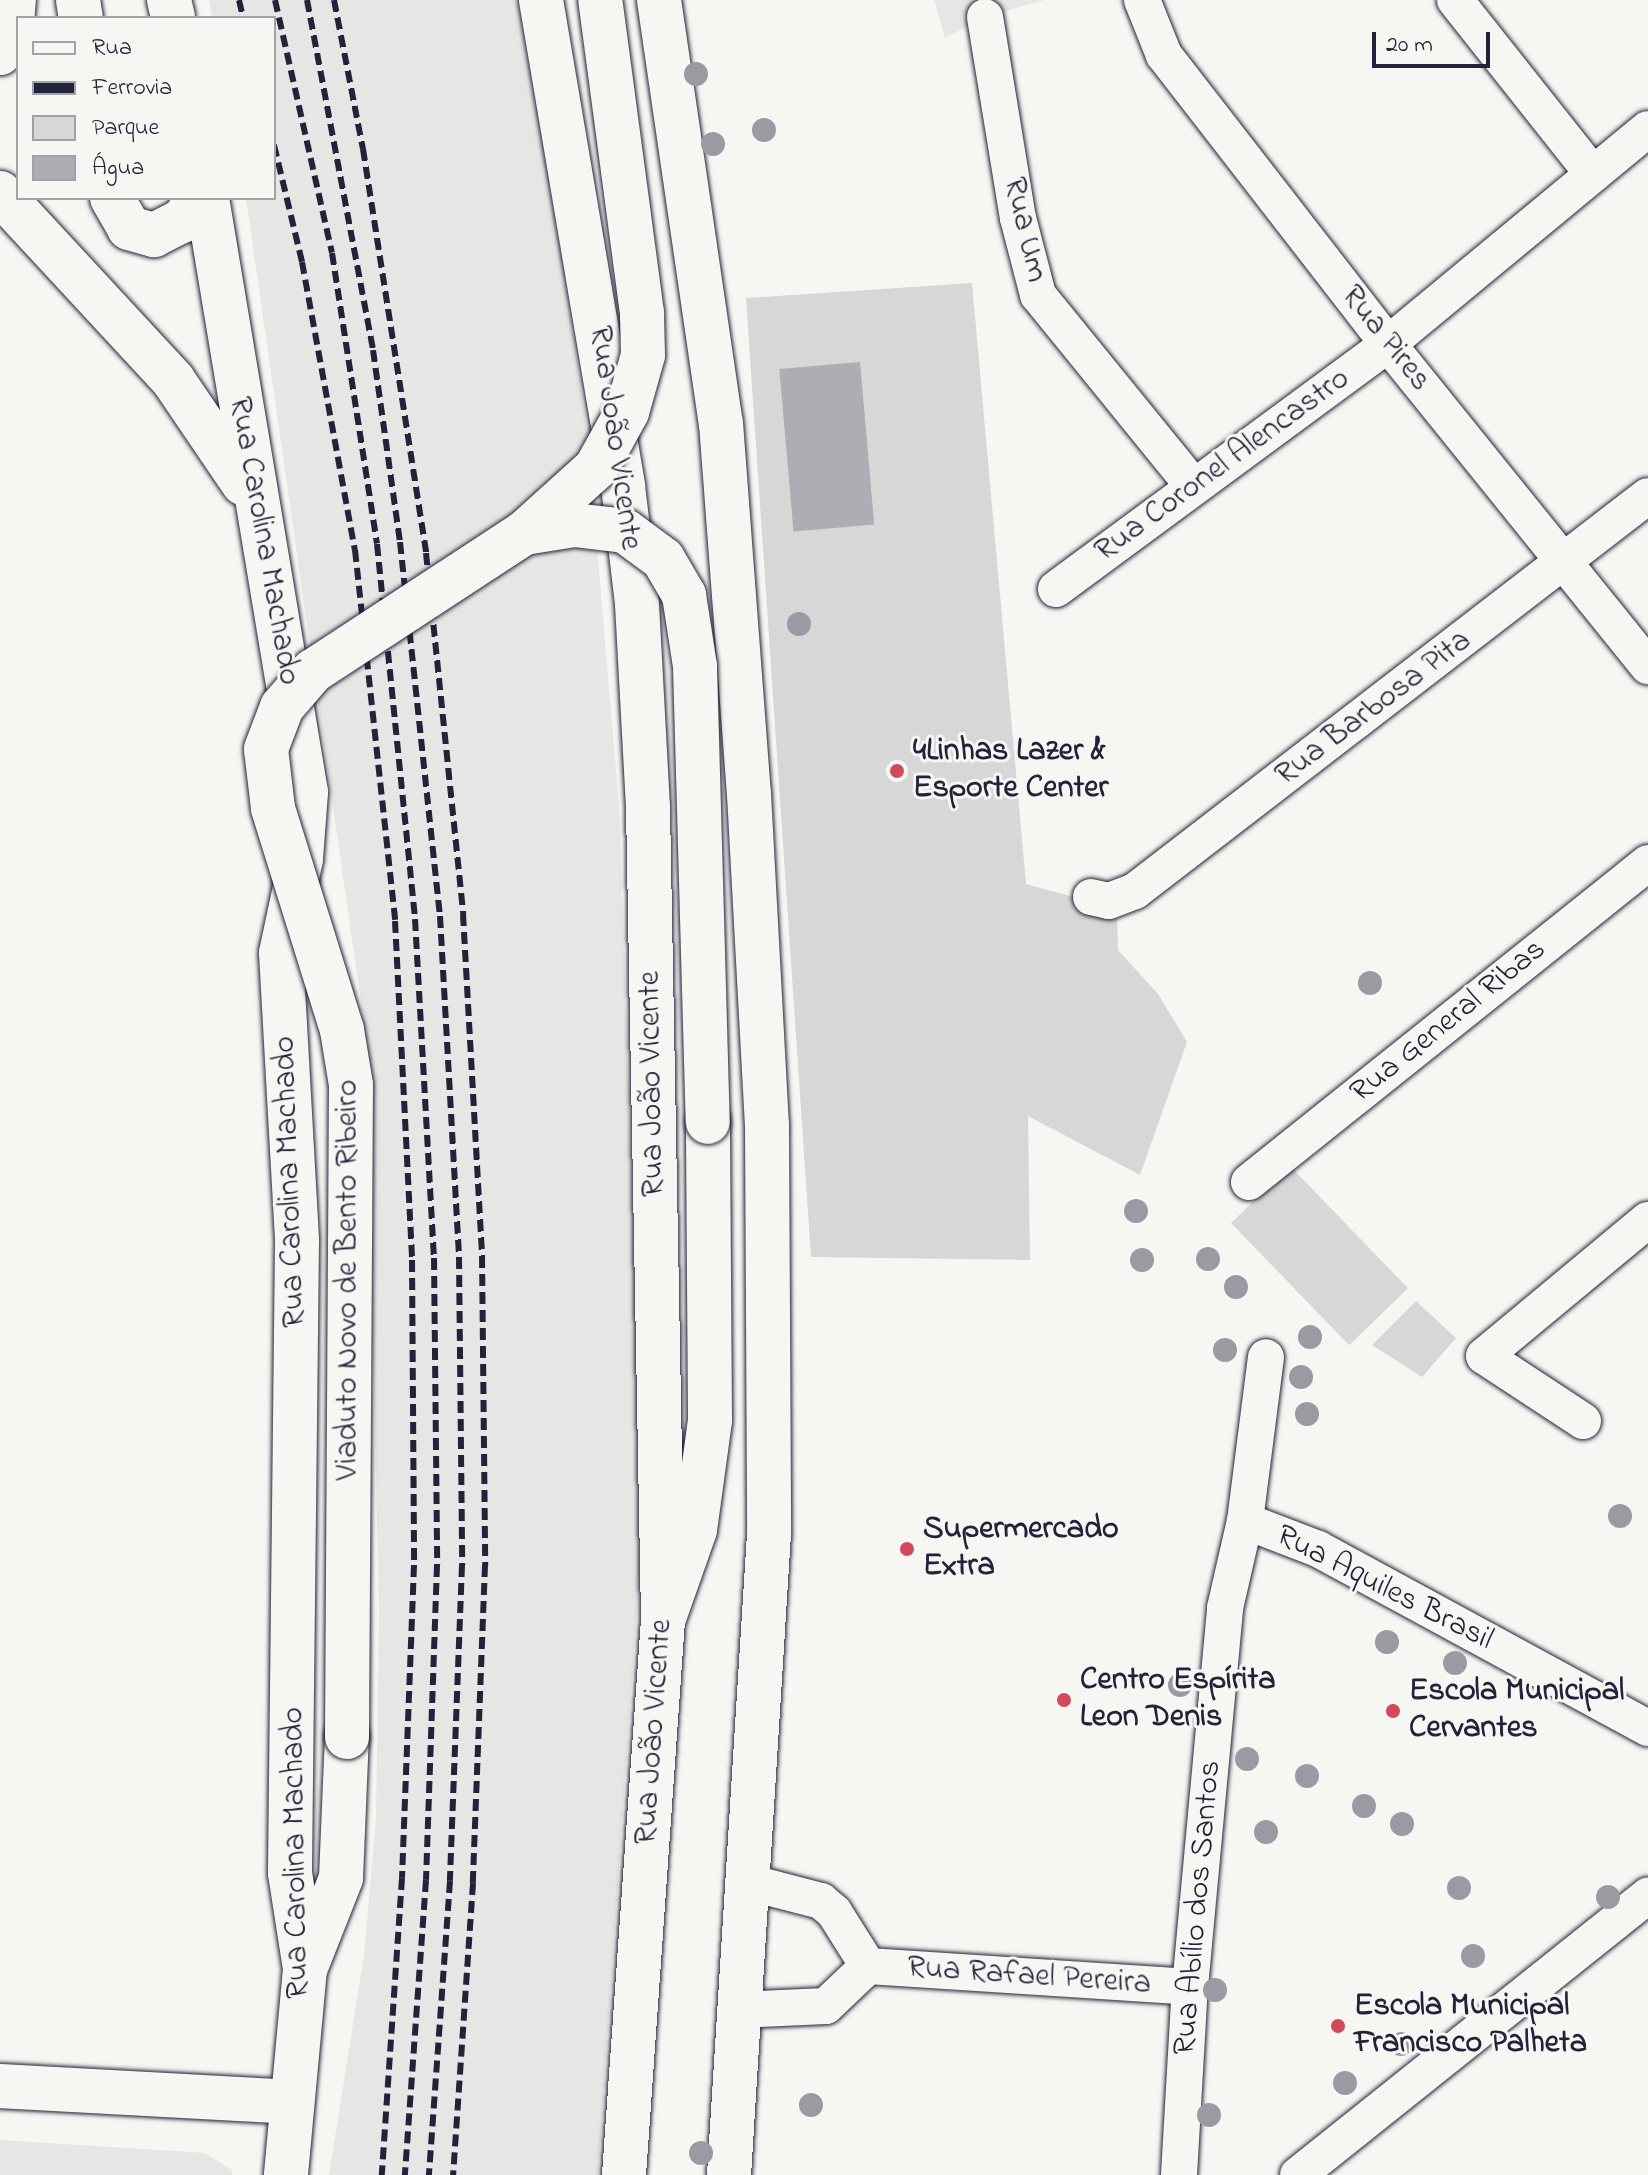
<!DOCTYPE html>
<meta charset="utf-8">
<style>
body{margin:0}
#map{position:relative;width:1648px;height:2175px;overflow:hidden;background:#f6f6f2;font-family:"Indie Flower",sans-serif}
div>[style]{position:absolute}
.built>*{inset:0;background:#e6e6e4}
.green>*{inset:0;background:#d7d7d7;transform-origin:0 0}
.water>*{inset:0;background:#adadb3;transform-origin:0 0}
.roads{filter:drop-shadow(0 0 2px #22223b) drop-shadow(0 0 2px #22223b)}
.street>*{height:36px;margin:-18px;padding:0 18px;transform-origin:18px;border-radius:18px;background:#f6f6f2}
.secondary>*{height:44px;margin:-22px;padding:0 22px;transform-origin:22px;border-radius:22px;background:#f6f6f2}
.primary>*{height:44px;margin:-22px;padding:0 22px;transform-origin:22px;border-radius:22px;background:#f6f6f2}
.rail>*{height:6px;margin-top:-3px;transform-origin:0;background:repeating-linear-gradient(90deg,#22223b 0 12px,transparent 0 18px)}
.bridges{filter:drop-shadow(0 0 2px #22223b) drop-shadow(0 0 2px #22223b)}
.secondary-bridge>*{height:44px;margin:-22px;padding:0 22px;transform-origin:22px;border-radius:22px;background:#f6f6f2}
.trees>*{width:24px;height:24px;margin:-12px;border-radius:50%;background:#9a9aa3}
.dots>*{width:22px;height:22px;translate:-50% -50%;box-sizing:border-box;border:4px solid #f6f6f2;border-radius:50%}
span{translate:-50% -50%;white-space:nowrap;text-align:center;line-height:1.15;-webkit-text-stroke:6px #f6f6f2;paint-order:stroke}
.street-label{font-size:32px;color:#22223b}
.poi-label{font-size:32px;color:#22223b;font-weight:700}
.left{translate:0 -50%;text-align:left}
.legend{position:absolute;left:16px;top:16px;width:260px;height:184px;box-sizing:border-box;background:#f6f6f2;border:2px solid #a1a1a9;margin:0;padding:10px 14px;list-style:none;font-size:24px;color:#22223b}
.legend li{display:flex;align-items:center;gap:16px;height:40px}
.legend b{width:40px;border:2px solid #a1a1a9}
.scale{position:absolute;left:1372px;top:32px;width:118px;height:36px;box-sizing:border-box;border:4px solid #22223b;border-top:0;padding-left:10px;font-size:24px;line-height:28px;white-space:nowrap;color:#22223b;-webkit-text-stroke:6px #f6f6f2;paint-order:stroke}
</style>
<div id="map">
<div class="built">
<i style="clip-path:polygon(209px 0,517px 0,548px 164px,587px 428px,619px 807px,636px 1316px,639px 1574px,598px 2175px,329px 2175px,364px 1954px,376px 1819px,379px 1611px,366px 1037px,246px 198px,274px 198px,274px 18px,212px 18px)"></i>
<i style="clip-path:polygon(934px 0,1044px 0,985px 17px,945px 38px)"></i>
<i style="clip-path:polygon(0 2140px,205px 2153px,232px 2170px,232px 2175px,0 2175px)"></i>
</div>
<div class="green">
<i style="clip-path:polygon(972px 283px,1026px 884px,1117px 909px,1118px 950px,1158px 994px,1187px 1042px,1140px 1175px,1028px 1116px,1030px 1260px,811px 1257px,746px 298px)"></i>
<i style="left:1290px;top:1166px;width:170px;height:82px;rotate:46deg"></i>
<i style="clip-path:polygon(1416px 1301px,1456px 1338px,1422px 1377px,1372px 1345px)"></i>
</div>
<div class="water">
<i style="left:860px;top:362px;width:163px;height:81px;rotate:85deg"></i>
</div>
<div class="roads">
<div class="street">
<i style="left:1142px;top:0;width:59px;rotate:68.2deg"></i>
<i style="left:1164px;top:55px;width:366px;rotate:52.2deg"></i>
<i style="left:1388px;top:344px;width:414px;rotate:51.1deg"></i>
<i style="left:1455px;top:0;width:222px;rotate:51.6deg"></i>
<i style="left:985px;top:17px;width:204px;rotate:80.7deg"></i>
<i style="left:1018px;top:218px;width:80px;rotate:75.4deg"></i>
<i style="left:1038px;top:295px;width:247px;rotate:50.9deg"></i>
<i style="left:1056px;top:589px;width:413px;rotate:-36.4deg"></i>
<i style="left:1388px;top:344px;width:337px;rotate:-39.6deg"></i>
<i style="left:1091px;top:897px;width:18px;rotate:13deg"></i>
<i style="left:1109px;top:901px;width:28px;rotate:-21deg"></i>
<i style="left:1135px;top:891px;width:647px;rotate:-37.6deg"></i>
<i style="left:1249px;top:1182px;width:511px;rotate:-38.64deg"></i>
<i style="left:1583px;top:1421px;width:118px;rotate:-146.7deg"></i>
<i style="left:1484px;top:1356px;width:213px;rotate:-39.7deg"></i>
<i style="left:1245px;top:1521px;width:78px;rotate:21deg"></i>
<i style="left:1318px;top:1549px;width:375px;rotate:28.5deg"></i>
<i style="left:744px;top:1881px;width:80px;rotate:14.6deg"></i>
<i style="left:821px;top:1901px;width:17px;rotate:40deg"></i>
<i style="left:834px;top:1912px;width:64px;rotate:57.8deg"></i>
<i style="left:868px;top:1966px;width:323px;rotate:3.7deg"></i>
<i style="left:737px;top:2010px;width:89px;rotate:-2.6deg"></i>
<i style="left:826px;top:2006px;width:58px;rotate:-43.6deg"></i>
<i style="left:1179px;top:2175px;width:188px;rotate:-86.7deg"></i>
<i style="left:1190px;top:1987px;width:381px;rotate:-84.7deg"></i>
<i style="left:1225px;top:1608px;width:89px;rotate:-77.1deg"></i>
<i style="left:1245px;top:1521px;width:165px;rotate:-82.7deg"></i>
<i style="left:1298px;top:2175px;width:448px;rotate:-38.6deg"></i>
</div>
<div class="secondary">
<i style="left:78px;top:0;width:18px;rotate:81deg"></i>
<i style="left:169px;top:0;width:18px;rotate:77deg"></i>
<i style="left:0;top:53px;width:23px;rotate:-61deg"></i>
<i style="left:11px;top:33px;width:33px;rotate:-85deg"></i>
<i style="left:0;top:193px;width:255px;rotate:47.2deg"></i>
<i style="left:173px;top:380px;width:125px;rotate:55.8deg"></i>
<i style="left:112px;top:198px;width:34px;rotate:60deg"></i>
<i style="left:129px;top:228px;width:26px;rotate:16deg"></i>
<i style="left:154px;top:235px;width:31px;rotate:-27deg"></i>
<i style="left:182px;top:221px;width:29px;rotate:-52deg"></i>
<i style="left:207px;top:198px;width:602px;rotate:80.54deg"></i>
<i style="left:306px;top:792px;width:67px;rotate:94.3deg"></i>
<i style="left:301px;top:859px;width:96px;rotate:102deg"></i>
<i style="left:281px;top:953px;width:289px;rotate:86.8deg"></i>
<i style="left:297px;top:1242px;width:631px;rotate:90.64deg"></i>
<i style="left:290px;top:1873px;width:97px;rotate:81.1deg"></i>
<i style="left:305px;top:1969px;width:207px;rotate:95.3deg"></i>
<i style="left:664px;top:1618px;width:93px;rotate:-70.6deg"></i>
<i style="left:695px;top:1530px;width:111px;rotate:-82.2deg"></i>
<i style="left:710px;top:1420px;width:298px;rotate:-90.4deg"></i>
<i style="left:306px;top:1967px;width:96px;rotate:-68.5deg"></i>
<i style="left:341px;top:1878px;width:141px;rotate:-87.6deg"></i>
<i style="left:0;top:2086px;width:291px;rotate:3.1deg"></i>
</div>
<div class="primary">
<i style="left:541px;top:0;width:493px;rotate:80.4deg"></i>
<i style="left:623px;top:486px;width:119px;rotate:83.2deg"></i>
<i style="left:637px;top:604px;width:203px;rotate:86.9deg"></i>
<i style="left:648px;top:807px;width:813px;rotate:88.94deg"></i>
<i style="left:663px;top:1620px;width:556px;rotate:94.02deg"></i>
<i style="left:659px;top:0;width:428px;rotate:81.7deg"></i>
<i style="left:721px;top:423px;width:372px;rotate:85.7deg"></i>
<i style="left:749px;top:794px;width:331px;rotate:86.9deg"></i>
<i style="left:767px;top:1125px;width:409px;rotate:89.7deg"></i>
<i style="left:769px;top:1534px;width:642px;rotate:93.57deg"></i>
</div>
</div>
<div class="rail">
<i style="left:239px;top:0;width:18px;rotate:77deg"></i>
<i style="left:275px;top:0;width:259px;rotate:77.3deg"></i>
<i style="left:332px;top:253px;width:294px;rotate:81.2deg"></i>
<i style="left:377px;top:544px;width:377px;rotate:84.2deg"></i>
<i style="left:415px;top:919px;width:340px;rotate:86.8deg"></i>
<i style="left:434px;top:1258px;width:307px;rotate:89.4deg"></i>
<i style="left:437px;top:1565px;width:315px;rotate:92deg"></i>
<i style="left:426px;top:1880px;width:296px;rotate:94.1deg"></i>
<i style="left:307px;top:0;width:356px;rotate:79.3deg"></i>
<i style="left:373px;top:350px;width:194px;rotate:82deg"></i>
<i style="left:400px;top:542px;width:376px;rotate:83.9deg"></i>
<i style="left:440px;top:916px;width:342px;rotate:86.8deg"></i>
<i style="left:459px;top:1257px;width:308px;rotate:89.4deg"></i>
<i style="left:462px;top:1565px;width:316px;rotate:92.2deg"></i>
<i style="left:450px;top:1881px;width:295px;rotate:94.1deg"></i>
<i style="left:334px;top:0;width:152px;rotate:79deg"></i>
<i style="left:363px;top:149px;width:409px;rotate:81.1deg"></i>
<i style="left:426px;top:553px;width:363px;rotate:84.1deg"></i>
<i style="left:463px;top:914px;width:343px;rotate:86.8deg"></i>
<i style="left:482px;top:1256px;width:309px;rotate:89.4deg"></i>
<i style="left:485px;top:1565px;width:318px;rotate:92.2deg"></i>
<i style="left:473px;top:1883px;width:293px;rotate:93.9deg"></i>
<i style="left:274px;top:145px;width:120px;rotate:76.5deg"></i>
<i style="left:302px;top:262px;width:293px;rotate:79.6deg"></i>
<i style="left:355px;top:550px;width:373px;rotate:83.8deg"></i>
<i style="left:395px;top:921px;width:339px;rotate:87.1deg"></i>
<i style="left:412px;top:1260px;width:305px;rotate:89.6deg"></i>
<i style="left:414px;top:1565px;width:313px;rotate:92.2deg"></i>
<i style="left:402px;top:1878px;width:298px;rotate:93.9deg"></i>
</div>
<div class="bridges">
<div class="secondary-bridge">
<i style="left:524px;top:533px;width:51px;rotate:-9.1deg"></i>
<i style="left:574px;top:525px;width:51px;rotate:6.7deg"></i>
<i style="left:625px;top:531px;width:47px;rotate:36.4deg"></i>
<i style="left:663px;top:559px;width:42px;rotate:59.7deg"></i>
<i style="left:684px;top:595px;width:72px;rotate:81.2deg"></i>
<i style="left:695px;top:666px;width:456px;rotate:88.4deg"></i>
<i style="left:347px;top:1737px;width:652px;rotate:-89.65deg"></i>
<i style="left:351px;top:1085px;width:56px;rotate:-99.3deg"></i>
<i style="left:342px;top:1030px;width:232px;rotate:-107.3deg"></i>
<i style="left:273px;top:808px;width:59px;rotate:-96.8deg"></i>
<i style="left:266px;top:749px;width:45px;rotate:-69.1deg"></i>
<i style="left:282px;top:707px;width:48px;rotate:-49.3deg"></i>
<i style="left:313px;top:671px;width:252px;rotate:-33.2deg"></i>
<i style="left:524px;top:533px;width:97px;rotate:-42.1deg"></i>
<i style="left:596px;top:468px;width:64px;rotate:-61deg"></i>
<i style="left:627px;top:412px;width:59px;rotate:-74.3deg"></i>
<i style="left:643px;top:355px;width:42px;rotate:-91.4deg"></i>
<i style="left:642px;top:313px;width:316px;rotate:-97.6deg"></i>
</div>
</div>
<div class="trees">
<i style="left:696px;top:74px"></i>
<i style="left:764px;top:130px"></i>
<i style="left:713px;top:144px"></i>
<i style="left:799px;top:624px"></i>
<i style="left:1370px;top:983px"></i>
<i style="left:1136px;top:1211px"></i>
<i style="left:1208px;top:1259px"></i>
<i style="left:1142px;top:1260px"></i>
<i style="left:1236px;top:1287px"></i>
<i style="left:1310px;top:1337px"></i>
<i style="left:1225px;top:1350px"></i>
<i style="left:1301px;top:1377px"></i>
<i style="left:1307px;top:1414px"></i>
<i style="left:1620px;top:1516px"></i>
<i style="left:1387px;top:1642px"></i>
<i style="left:1455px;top:1663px"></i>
<i style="left:1180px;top:1685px"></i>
<i style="left:1247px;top:1759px"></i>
<i style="left:1307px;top:1776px"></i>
<i style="left:1364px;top:1806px"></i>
<i style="left:1402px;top:1824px"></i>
<i style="left:1266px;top:1832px"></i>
<i style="left:1459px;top:1888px"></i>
<i style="left:1608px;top:1897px"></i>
<i style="left:1473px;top:1956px"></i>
<i style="left:1215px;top:1990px"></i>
<i style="left:1401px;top:2044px"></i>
<i style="left:1345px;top:2083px"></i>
<i style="left:811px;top:2105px"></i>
<i style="left:1209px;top:2115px"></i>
<i style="left:701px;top:2153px"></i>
</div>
<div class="dots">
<i style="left:897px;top:771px;background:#d1495b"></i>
<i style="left:907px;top:1549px;background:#d1495b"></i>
<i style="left:1064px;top:1700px;background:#d1495b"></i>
<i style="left:1393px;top:1711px;background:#d1495b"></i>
<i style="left:1338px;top:2026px;background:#d1495b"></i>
</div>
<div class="street-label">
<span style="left:1024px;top:230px;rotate:77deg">Rua Um</span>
<span style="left:1385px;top:339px;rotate:52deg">Rua Pires</span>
<span style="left:614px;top:438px;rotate:82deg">Rua João Vicente</span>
<span style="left:1223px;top:466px;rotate:-36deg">Rua Coronel Alencastro</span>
<span style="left:263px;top:541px;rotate:80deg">Rua Carolina Machado</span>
<span style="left:1374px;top:709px;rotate:-37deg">Rua Barbosa Pita</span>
<span style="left:1449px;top:1022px;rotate:-39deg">Rua General Ribas</span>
<span style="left:653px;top:1084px;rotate:-91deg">Rua João Vicente</span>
<span style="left:291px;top:1182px;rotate:-92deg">Rua Carolina Machado</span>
<span style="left:349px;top:1280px;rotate:-90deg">Viaduto Novo de Bento Ribeiro</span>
<span style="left:1384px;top:1589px;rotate:27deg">Rua Aquiles Brasil</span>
<span style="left:655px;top:1732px;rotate:-86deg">Rua João Vicente</span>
<span style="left:297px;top:1853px;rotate:-91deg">Rua Carolina Machado</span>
<span style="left:1199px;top:1908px;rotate:-85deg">Rua Abílio dos Santos</span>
<span style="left:1029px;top:1977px;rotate:4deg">Rua Rafael Pereira</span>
</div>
<div class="poi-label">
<span class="left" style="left:913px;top:771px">4Linhas Lazer &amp;<br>Esporte Center</span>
<span class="left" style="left:923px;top:1549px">Supermercado<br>Extra</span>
<span class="left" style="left:1080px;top:1700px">Centro Espírita<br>Leon Denis</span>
<span class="left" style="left:1409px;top:1711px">Escola Municipal<br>Cervantes</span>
<span class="left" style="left:1354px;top:2026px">Escola Municipal<br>Francisco Palheta</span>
</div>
<ul class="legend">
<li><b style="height:10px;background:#f6f6f2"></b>Rua</li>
<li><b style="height:10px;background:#22223b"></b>Ferrovia</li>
<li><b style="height:22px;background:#d7d7d7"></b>Parque</li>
<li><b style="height:22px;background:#adadb3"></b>Água</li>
</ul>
<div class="scale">20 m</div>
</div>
